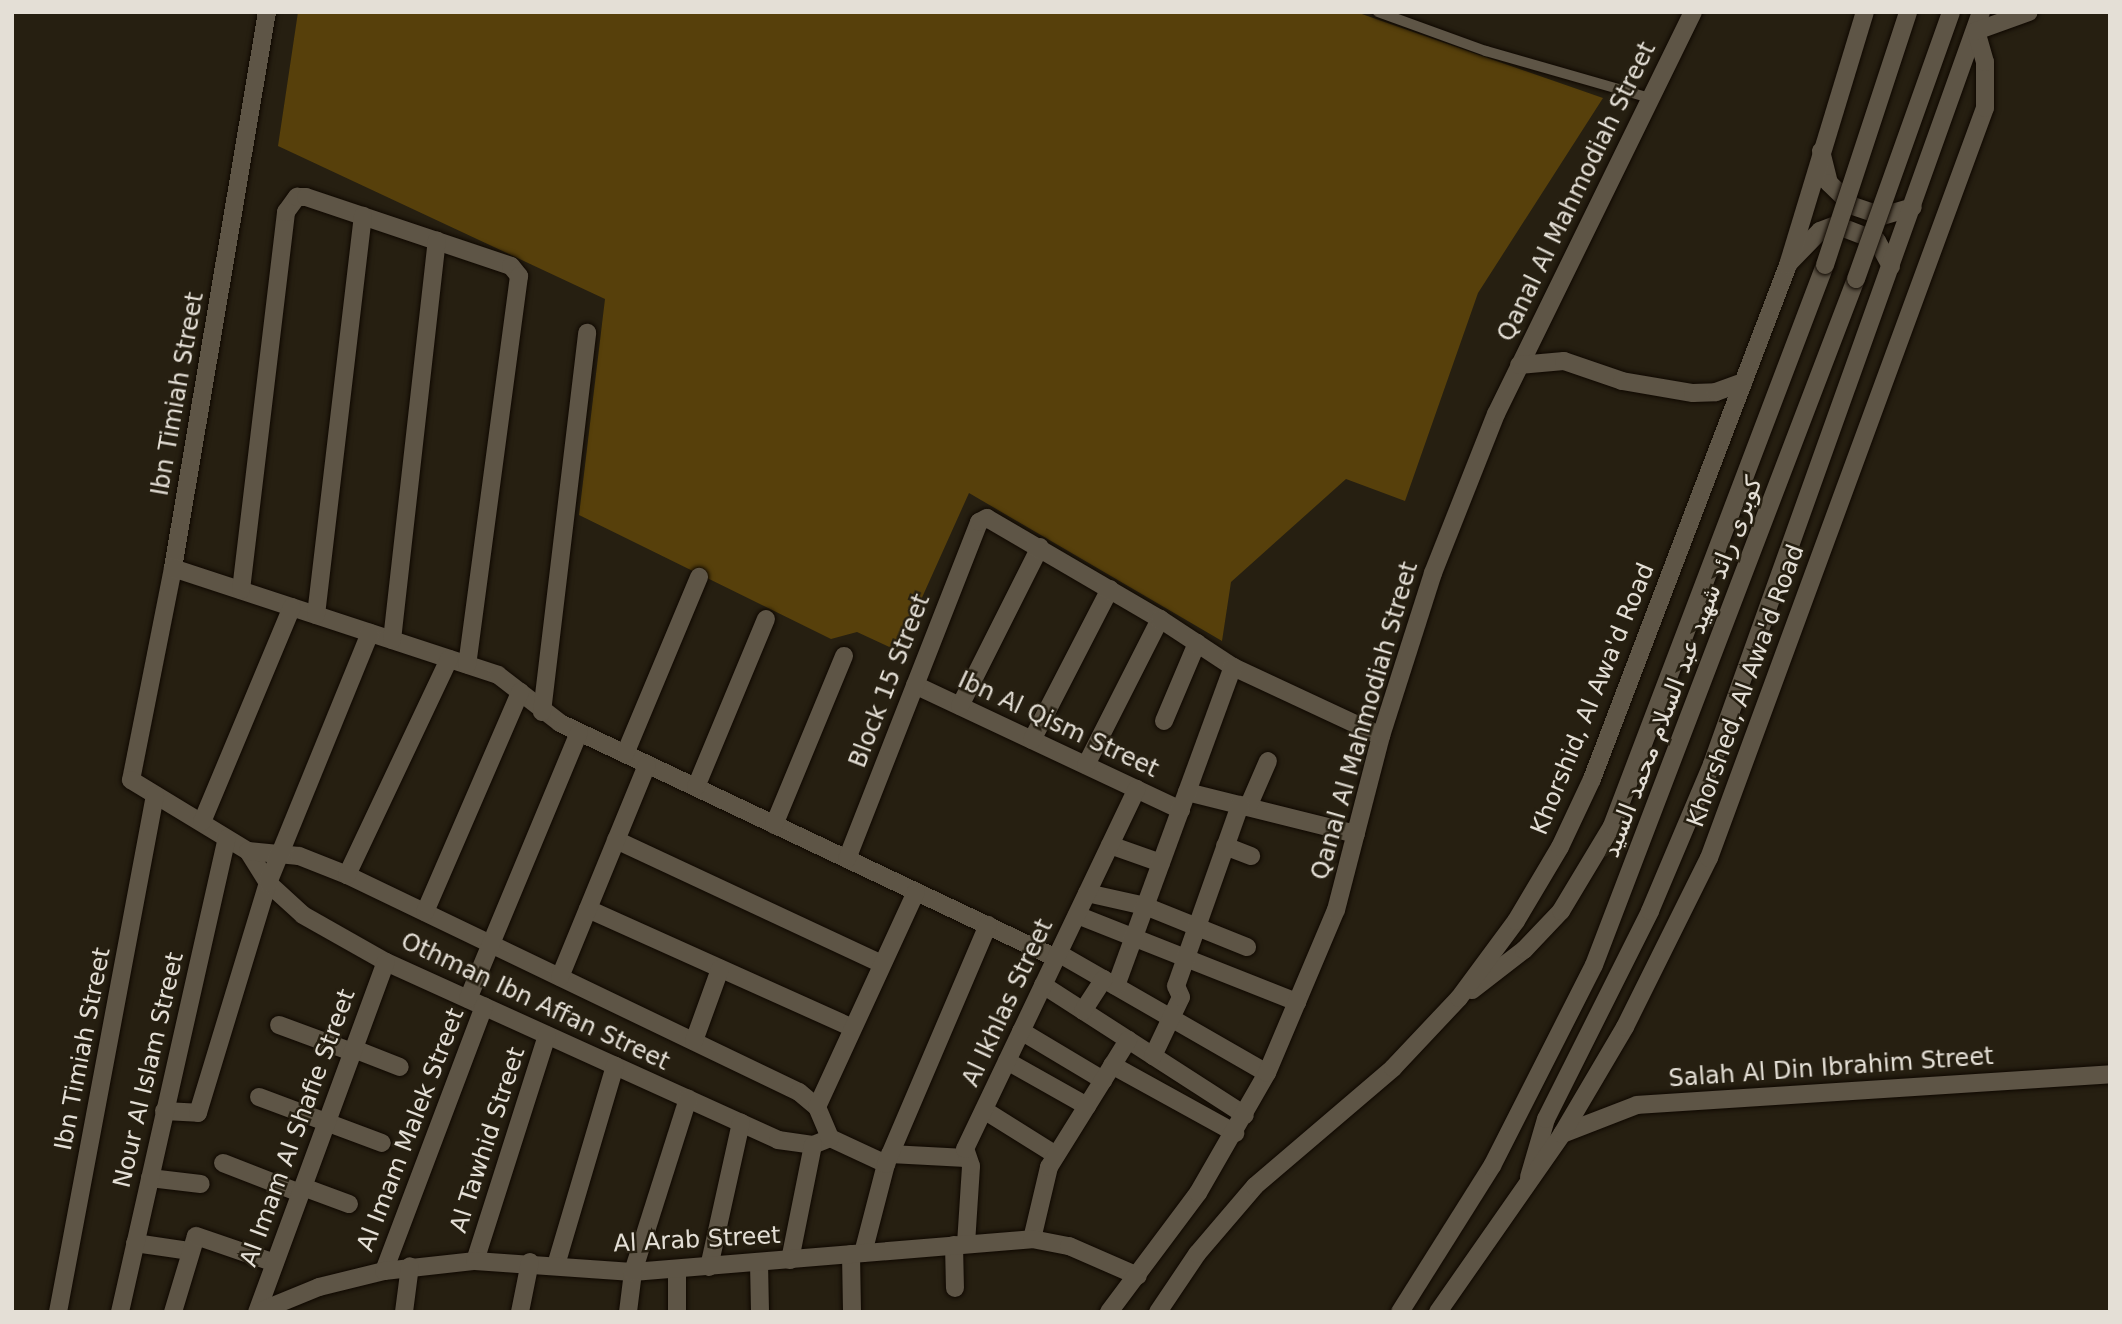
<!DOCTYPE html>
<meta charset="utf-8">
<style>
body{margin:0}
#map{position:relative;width:2122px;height:1324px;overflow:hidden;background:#261f11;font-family:"DejaVu Sans",Vazirmatn,sans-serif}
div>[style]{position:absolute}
.green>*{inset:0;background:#57400b}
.roads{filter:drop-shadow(0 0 2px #0f0801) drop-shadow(0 0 2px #0f0801)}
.service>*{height:10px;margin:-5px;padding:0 5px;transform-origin:5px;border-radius:5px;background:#5e5546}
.minor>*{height:18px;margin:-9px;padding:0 9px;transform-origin:9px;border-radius:9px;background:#5e5546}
.tertiary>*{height:18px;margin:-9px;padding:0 9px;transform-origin:9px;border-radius:9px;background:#5e5546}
.secondary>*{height:18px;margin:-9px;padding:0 9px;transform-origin:9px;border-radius:9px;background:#5e5546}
.bridges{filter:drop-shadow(0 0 2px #0f0801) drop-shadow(0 0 2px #0f0801)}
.secondary-bridge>*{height:18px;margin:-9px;padding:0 9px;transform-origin:9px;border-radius:9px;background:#5e5546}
span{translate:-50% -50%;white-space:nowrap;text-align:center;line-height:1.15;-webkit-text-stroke:5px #261f11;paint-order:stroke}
.street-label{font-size:24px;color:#e4dfd6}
.frame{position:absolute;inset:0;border:14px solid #e4dfd6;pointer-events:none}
</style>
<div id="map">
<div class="green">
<i style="clip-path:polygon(298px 12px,1356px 12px,1603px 98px,1478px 293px,1405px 501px,1346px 479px,1231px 582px,1222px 641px,969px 493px,898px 651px,857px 632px,831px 639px,579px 515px,605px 299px,278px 146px)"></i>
</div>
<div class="roads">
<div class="service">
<i style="left:1378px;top:12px;width:115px;rotate:19.9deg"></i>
<i style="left:1486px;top:51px;width:171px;rotate:16deg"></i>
</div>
<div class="minor">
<i style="left:267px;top:12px;width:564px;rotate:99.6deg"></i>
<i style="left:173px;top:568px;width:216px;rotate:101.2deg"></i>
<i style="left:131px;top:780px;width:137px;rotate:31.3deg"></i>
<i style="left:248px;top:851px;width:38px;rotate:58deg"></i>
<i style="left:268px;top:883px;width:47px;rotate:42.4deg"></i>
<i style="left:303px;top:915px;width:95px;rotate:29.5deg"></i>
<i style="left:386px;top:962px;width:431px;rotate:24.4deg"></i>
<i style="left:778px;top:1140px;width:35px;rotate:8deg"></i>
<i style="left:813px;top:1145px;width:18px;rotate:-22deg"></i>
<i style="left:830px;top:1138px;width:62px;rotate:24.9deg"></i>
<i style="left:173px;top:568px;width:342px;rotate:18.2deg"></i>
<i style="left:498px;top:675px;width:78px;rotate:37.7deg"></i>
<i style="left:560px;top:723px;width:549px;rotate:25.35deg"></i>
<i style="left:241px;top:590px;width:381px;rotate:-83.2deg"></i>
<i style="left:286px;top:212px;width:19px;rotate:-54deg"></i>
<i style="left:297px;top:197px;width:9px"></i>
<i style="left:306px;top:197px;width:216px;rotate:18.6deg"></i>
<i style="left:511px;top:266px;width:13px;rotate:51deg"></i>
<i style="left:519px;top:276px;width:392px;rotate:97.6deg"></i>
<i style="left:316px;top:615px;width:402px;rotate:-83.3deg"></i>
<i style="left:392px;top:640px;width:402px;rotate:-83.6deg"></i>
<i style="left:915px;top:685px;width:294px;rotate:25.2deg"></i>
<i style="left:960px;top:706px;width:178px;rotate:-63.3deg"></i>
<i style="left:542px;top:712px;width:382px;rotate:-83.2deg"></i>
<i style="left:1164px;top:721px;width:85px;rotate:-67.1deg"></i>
<i style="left:1032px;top:740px;width:170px;rotate:-62.7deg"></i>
<i style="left:625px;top:754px;width:192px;rotate:-67.3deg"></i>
<i style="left:1086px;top:765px;width:164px;rotate:-63.1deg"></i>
<i style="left:696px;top:787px;width:182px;rotate:-67.4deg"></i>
<i style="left:1187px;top:792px;width:174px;rotate:14deg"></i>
<i style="left:1248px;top:807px;width:50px;rotate:-66.5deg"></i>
<i style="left:202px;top:822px;width:233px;rotate:-67.3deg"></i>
<i style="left:774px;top:825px;width:183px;rotate:-67.5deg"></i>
<i style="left:616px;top:840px;width:293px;rotate:25deg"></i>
<i style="left:1110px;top:845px;width:54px;rotate:19.4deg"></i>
<i style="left:1225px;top:846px;width:28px;rotate:21deg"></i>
<i style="left:248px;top:851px;width:51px;rotate:5.6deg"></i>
<i style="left:299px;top:856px;width:52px;rotate:21.6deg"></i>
<i style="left:347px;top:875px;width:501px;rotate:25.65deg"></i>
<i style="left:799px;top:1092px;width:23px;rotate:40deg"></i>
<i style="left:817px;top:1107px;width:34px;rotate:67deg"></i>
<i style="left:847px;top:859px;width:362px;rotate:-68.6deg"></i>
<i style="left:979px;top:522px;width:9px;rotate:-27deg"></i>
<i style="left:987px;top:518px;width:200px;rotate:30.3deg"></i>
<i style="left:1160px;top:619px;width:87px;rotate:33.3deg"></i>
<i style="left:1233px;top:667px;width:163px;rotate:25deg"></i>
<i style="left:347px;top:875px;width:239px;rotate:-64.7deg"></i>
<i style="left:1087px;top:893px;width:59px;rotate:12.6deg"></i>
<i style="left:1145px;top:906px;width:110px;rotate:21.9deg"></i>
<i style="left:588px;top:909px;width:290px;rotate:24.2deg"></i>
<i style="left:425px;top:912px;width:240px;rotate:-66.6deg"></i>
<i style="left:1077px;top:915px;width:237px;rotate:21.6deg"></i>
<i style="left:1058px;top:953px;width:241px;rotate:29.9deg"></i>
<i style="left:560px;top:977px;width:229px;rotate:-67.7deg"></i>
<i style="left:1043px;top:985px;width:240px;rotate:32.8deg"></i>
<i style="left:1116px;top:986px;width:340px;rotate:-69.9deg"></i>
<i style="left:468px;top:999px;width:289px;rotate:-67.4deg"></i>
<i style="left:1083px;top:1011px;width:38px;rotate:-57deg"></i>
<i style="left:279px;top:1025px;width:78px;rotate:20.3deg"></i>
<i style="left:1021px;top:1031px;width:96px;rotate:30.9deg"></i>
<i style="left:694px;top:1041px;width:77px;rotate:-70.1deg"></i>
<i style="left:354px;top:1049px;width:49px;rotate:21.4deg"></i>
<i style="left:1153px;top:1056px;width:65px;rotate:-64.6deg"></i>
<i style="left:1181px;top:997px;width:12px;rotate:-114deg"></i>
<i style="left:1176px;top:986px;width:192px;rotate:-70.5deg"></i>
<i style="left:1007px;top:1061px;width:92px;rotate:29.4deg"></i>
<i style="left:1112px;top:1065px;width:141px;rotate:28.9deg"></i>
<i style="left:259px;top:1097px;width:131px;rotate:20.5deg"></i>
<i style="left:817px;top:1107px;width:237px;rotate:-65.3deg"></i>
<i style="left:984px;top:1110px;width:85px;rotate:32deg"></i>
<i style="left:164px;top:1111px;width:34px;rotate:3deg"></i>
<i style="left:198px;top:1113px;width:240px;rotate:-73.1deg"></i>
<i style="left:268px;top:883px;width:270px;rotate:-67.8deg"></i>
<i style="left:890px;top:1154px;width:76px;rotate:3deg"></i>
<i style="left:223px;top:1163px;width:83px;rotate:21.3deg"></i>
<i style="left:150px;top:1178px;width:51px;rotate:6.7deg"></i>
<i style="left:303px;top:1187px;width:49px;rotate:20.3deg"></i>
<i style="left:1032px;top:1239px;width:74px;rotate:-76.7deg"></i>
<i style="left:1049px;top:1167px;width:150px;rotate:-58.1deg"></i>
<i style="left:135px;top:1243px;width:56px;rotate:8.3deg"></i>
<i style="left:966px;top:1244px;width:78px;rotate:-86.3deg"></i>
<i style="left:971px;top:1166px;width:18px;rotate:-109deg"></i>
<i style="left:965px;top:1149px;width:399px;rotate:-64.5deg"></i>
<i style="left:954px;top:1245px;width:43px;rotate:88.7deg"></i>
<i style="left:863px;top:1253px;width:92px;rotate:-75.5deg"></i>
<i style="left:886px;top:1164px;width:260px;rotate:-66.9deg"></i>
<i style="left:851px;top:1254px;width:58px;rotate:89deg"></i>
<i style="left:790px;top:1260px;width:117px;rotate:-78.7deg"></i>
<i style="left:475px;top:1261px;width:237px;rotate:-72.3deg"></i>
<i style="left:759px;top:1263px;width:49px;rotate:88.8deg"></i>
<i style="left:556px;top:1265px;width:208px;rotate:-73.5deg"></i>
<i style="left:709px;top:1267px;width:148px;rotate:-77.5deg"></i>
<i style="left:677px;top:1270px;width:42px;rotate:90deg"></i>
<i style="left:384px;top:1271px;width:283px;rotate:-69.3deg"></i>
<i style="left:58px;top:1312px;width:526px;rotate:-79.37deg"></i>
<i style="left:120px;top:1312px;width:485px;rotate:-77.3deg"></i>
<i style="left:173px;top:1312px;width:79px;rotate:-73.2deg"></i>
<i style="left:196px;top:1236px;width:83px;rotate:18.9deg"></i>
<i style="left:257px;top:1312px;width:373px;rotate:-69.8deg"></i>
<i style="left:258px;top:1312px;width:66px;rotate:-22.3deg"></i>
<i style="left:319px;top:1287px;width:67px;rotate:-13.8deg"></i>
<i style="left:384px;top:1271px;width:92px;rotate:-6.3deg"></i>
<i style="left:475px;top:1261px;width:158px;rotate:4deg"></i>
<i style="left:633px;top:1272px;width:400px;rotate:-4.7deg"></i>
<i style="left:1032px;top:1239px;width:38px;rotate:11deg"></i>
<i style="left:1069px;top:1246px;width:75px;rotate:23.5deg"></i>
<i style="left:404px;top:1312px;width:46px;rotate:-82.6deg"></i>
<i style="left:520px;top:1312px;width:51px;rotate:-78.7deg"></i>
<i style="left:628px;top:1312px;width:40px;rotate:-82.9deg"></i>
<i style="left:633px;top:1272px;width:182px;rotate:-72.4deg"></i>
</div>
<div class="tertiary">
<i style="left:1562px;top:1134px;width:80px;rotate:-21.1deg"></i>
<i style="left:1637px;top:1105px;width:474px;rotate:-3.7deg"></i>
<i style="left:1109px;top:1312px;width:149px;rotate:-53.2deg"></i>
<i style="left:1198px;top:1193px;width:138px;rotate:-60.1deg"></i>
<i style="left:1267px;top:1073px;width:177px;rotate:-67.1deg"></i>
<i style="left:1336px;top:910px;width:180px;rotate:-75.5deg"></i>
<i style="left:1381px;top:736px;width:171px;rotate:-72.3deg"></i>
<i style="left:1433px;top:573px;width:171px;rotate:-68.4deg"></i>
<i style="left:1496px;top:414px;width:448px;rotate:-63.9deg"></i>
</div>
<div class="secondary">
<i style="left:1821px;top:151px;width:33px;rotate:76deg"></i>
<i style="left:1829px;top:183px;width:33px;rotate:44deg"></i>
<i style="left:1853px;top:206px;width:31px;rotate:19deg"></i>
<i style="left:1882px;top:216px;width:32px;rotate:-16deg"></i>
<i style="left:1790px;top:262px;width:43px;rotate:-45.9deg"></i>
<i style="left:1820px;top:231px;width:17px;rotate:-21deg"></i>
<i style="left:1836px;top:225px;width:44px;rotate:21.3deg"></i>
<i style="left:1877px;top:241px;width:29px;rotate:61deg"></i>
<i style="left:1519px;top:365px;width:45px;rotate:-5.1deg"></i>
<i style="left:1564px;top:361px;width:61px;rotate:19deg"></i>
<i style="left:1622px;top:381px;width:72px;rotate:9.6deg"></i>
<i style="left:1693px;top:393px;width:23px;rotate:-2deg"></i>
<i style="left:1716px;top:392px;width:29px;rotate:-20deg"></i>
<i style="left:1472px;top:990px;width:66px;rotate:-37.6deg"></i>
<i style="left:1524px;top:950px;width:54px;rotate:-46.5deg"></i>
<i style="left:1561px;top:911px;width:99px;rotate:-59deg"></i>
<i style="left:1612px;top:826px;width:600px;rotate:-69.21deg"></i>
<i style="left:1529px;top:1177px;width:60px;rotate:-73.7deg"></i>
<i style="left:1546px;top:1119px;width:233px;rotate:-63.4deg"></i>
<i style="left:1650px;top:911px;width:160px;rotate:-67.1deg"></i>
<i style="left:1712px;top:764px;width:799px;rotate:-70.32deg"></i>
<i style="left:1158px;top:1312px;width:70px;rotate:-56.1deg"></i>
<i style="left:1197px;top:1254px;width:89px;rotate:-49.5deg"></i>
<i style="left:1255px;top:1186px;width:182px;rotate:-40.5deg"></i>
<i style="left:1393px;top:1068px;width:96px;rotate:-46.7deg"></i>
<i style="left:1459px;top:998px;width:96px;rotate:-53.5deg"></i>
<i style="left:1516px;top:921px;width:86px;rotate:-59.3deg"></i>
<i style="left:1560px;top:847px;width:75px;rotate:-64.8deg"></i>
<i style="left:1592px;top:779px;width:550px;rotate:-69.13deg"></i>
<i style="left:1788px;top:265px;width:264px;rotate:-73.1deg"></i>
<i style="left:1400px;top:1312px;width:173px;rotate:-57.8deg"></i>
<i style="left:1492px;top:1166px;width:225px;rotate:-63.1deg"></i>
<i style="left:1594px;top:965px;width:734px;rotate:-69.1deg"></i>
<i style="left:1438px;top:1312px;width:217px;rotate:-55.1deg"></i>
<i style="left:1562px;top:1134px;width:124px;rotate:-59.5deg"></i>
<i style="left:1625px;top:1027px;width:189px;rotate:-63.6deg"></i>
<i style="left:1709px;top:858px;width:799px;rotate:-69.8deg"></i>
<i style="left:1985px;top:108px;width:46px;rotate:-90deg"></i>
<i style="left:1985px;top:62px;width:32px;rotate:-106deg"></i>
<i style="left:1976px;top:31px;width:56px;rotate:-19.7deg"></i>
</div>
</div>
<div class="bridges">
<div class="secondary-bridge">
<i style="left:1825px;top:265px;width:266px;rotate:-71.8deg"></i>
<i style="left:1856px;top:279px;width:283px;rotate:-70.4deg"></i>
</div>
</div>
<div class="street-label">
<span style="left:1577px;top:192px;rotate:-64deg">Qanal Al Mahmodiah Street</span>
<span style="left:178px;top:394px;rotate:-80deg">Ibn Timiah Street</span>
<span style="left:1683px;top:667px;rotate:-69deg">كوبرى رائد شهيد عبد السلام محمد السيد</span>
<span style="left:890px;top:681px;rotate:-69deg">Block 15 Street</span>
<span style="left:1746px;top:686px;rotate:-70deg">Khorshed, Al Awa'd Road</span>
<span style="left:1593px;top:699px;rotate:-68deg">Khorshid, Al Awa'd Road</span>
<span style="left:1365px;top:721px;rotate:-74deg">Qanal Al Mahmodiah Street</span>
<span style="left:1058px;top:725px;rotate:25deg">Ibn Al Qism Street</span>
<span style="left:535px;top:1002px;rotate:25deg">Othman Ibn Affan Street</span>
<span style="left:1008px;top:1003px;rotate:-65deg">Al Ikhlas Street</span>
<span style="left:83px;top:1049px;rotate:-79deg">Ibn Timiah Street</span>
<span style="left:1831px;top:1068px;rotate:-4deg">Salah Al Din Ibrahim Street</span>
<span style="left:149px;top:1070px;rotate:-77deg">Nour Al Islam Street</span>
<span style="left:298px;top:1128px;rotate:-70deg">Al Imam Al Shafie Street</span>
<span style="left:411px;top:1130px;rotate:-69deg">Al Imam Malek Street</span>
<span style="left:488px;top:1140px;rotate:-72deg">Al Tawhid Street</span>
<span style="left:697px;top:1240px;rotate:-3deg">Al Arab Street</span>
</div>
<div class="frame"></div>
</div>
